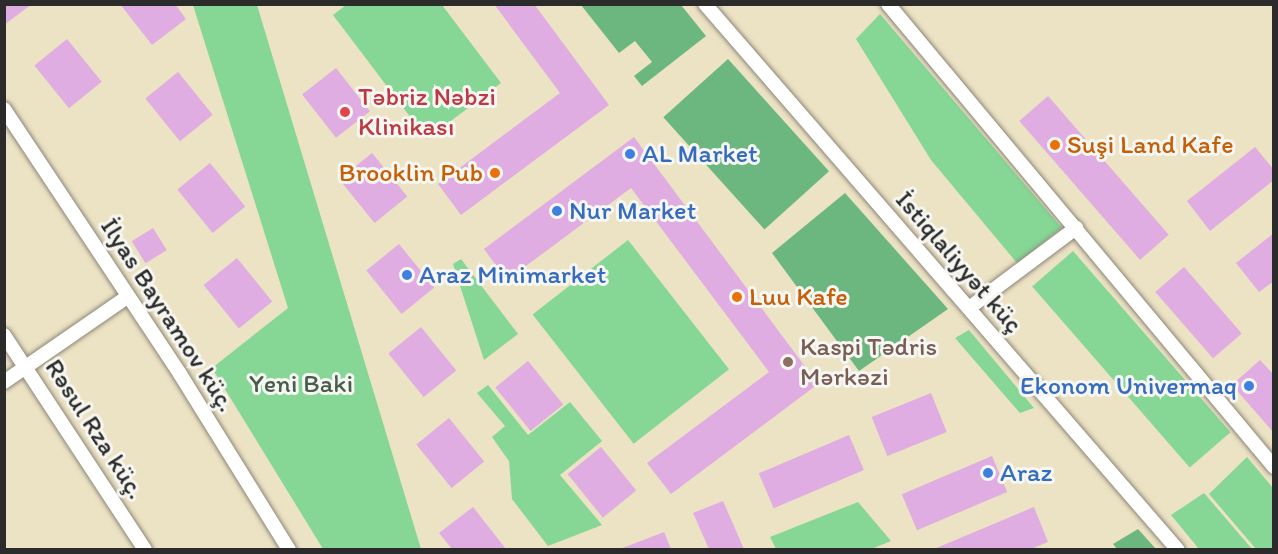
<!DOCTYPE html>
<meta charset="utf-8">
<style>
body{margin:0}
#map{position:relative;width:1278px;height:554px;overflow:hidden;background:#ece2c4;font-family:Itim,sans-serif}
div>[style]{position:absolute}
.green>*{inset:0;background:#86d696;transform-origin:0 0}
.forest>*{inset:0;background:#6cb77f;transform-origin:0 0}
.building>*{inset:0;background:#dfade1;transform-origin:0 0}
.roads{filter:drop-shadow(0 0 2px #8c8678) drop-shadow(0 0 2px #8c8678)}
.street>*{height:14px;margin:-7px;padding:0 7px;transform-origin:7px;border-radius:7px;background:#fff}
.dots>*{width:16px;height:16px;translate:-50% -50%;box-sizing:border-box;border:3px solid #f6f6f2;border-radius:50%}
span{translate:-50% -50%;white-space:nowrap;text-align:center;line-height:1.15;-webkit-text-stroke:6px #f6f6f2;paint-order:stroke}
.health-label{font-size:26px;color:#be3a42}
.left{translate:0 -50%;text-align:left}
.food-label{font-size:26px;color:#c56008}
.right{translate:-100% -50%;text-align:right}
.shop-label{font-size:26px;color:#366cbe}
.street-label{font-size:26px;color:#2b2b2b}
.education-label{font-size:26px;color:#785e54}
.park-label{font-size:26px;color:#465e4b}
.frame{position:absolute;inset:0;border:6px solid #2b2b2b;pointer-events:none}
</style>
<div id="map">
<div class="green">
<i style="clip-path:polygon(193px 5px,257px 5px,421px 549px,323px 549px,212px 368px,288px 308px)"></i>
<i style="clip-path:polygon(346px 5px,442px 5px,501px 83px,427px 139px,333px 15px)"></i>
<i style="clip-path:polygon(880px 14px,1062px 228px,1017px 263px,931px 160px,856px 39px)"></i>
<i style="left:628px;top:240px;width:164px;height:121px;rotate:52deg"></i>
<i style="left:1073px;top:251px;width:240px;height:54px;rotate:49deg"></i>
<i style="clip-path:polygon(461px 259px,518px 334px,484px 360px,453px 264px)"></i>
<i style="clip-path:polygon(969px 330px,1034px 408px,1020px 413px,955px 338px)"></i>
<i style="clip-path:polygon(488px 385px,528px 435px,570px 402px,602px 441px,560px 475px,602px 525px,548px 546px,512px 499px,509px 461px,492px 437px,505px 426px,477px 393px)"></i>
<i style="clip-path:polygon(1247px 457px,1273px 488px,1273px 549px,1256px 549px,1209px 494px)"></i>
<i style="clip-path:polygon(1204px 493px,1252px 549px,1199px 549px,1171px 515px)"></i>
<i style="clip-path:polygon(858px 502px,891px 541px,871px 549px,776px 549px,770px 537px)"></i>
</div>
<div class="forest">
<i style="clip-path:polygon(581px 5px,681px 5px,706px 36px,642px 86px,634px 76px,652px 62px,635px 41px,619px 53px)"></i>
<i style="left:728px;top:59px;width:151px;height:87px;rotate:48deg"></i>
<i style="clip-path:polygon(845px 193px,948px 309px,859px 371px,772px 253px)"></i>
<i style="clip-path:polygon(1138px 529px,1156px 549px,1117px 549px,1113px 544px)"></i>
</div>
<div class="building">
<i style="clip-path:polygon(4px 4px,32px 4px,4px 25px)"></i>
<i style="clip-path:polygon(120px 4px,175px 4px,186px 19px,152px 45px)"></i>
<i style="clip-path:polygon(494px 4px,534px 4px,609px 105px,461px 215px,438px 184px,560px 93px)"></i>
<i style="left:67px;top:39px;width:55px;height:42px;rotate:51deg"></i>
<i style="left:336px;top:68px;width:55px;height:43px;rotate:52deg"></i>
<i style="left:178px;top:72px;width:55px;height:42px;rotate:51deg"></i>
<i style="left:1048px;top:96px;width:184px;height:38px;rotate:49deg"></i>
<i style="clip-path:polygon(634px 137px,818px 384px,671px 494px,647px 463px,769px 372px,631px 188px,507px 280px,484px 249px)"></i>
<i style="clip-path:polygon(1255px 147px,1274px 170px,1274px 180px,1210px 231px,1187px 201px)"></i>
<i style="left:372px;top:153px;width:56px;height:42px;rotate:51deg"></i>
<i style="left:210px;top:163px;width:56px;height:42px;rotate:51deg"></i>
<i style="left:153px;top:228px;width:26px;height:25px;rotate:58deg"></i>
<i style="clip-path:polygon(1274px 233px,1274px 281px,1259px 292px,1236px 263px)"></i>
<i style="left:399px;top:244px;width:56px;height:42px;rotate:51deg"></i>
<i style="left:237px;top:258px;width:56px;height:43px;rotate:51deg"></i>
<i style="left:1184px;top:267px;width:88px;height:38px;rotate:49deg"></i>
<i style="left:421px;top:327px;width:56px;height:42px;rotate:51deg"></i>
<i style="clip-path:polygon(1260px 360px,1274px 375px,1274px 433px,1232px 385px)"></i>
<i style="left:528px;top:361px;width:56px;height:42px;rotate:51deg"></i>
<i style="left:931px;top:393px;width:42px;height:64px;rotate:68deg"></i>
<i style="left:449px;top:418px;width:56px;height:42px;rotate:51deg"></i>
<i style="left:849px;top:435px;width:38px;height:98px;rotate:67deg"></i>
<i style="left:601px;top:447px;width:56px;height:43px;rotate:51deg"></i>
<i style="left:992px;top:456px;width:39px;height:98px;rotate:67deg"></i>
<i style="clip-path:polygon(723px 501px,744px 549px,709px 549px,693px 513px)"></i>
<i style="clip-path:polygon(473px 507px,506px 549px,452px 549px,439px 533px)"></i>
<i style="clip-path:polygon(1034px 507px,1048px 542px,1031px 549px,934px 549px)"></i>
<i style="clip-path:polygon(664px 532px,671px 549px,620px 549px)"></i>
</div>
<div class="roads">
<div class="street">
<i style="left:705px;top:4px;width:722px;rotate:49.1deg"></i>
<i style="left:888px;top:4px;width:603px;rotate:50.18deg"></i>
<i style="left:4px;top:109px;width:318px;rotate:56.4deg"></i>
<i style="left:180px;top:374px;width:207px;rotate:58.2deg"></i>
<i style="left:969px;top:308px;width:134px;rotate:-36.8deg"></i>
<i style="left:4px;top:335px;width:257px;rotate:56.7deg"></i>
<i style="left:4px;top:382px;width:150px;rotate:-34.6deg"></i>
</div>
</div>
<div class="dots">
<i style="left:345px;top:112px;background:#e0444e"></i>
<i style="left:1055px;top:145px;background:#e8710a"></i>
<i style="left:630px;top:154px;background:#3f7fe0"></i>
<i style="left:495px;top:173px;background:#e8710a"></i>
<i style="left:557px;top:211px;background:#3f7fe0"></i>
<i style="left:407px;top:275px;background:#3f7fe0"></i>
<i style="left:737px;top:297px;background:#e8710a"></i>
<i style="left:788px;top:362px;background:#8d6e63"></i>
<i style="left:1249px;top:386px;background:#3f7fe0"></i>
<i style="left:988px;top:473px;background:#3f7fe0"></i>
</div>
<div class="health-label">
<span class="left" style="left:358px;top:112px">Təbriz Nəbzi<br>Klinikası</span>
</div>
<div class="food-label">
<span class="left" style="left:1067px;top:145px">Suşi Land Kafe</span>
<span class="right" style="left:483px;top:173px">Brooklin Pub</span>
<span class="left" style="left:749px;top:297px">Luu Kafe</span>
</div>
<div class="shop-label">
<span class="left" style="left:642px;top:154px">AL Market</span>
<span class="left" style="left:569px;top:211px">Nur Market</span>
<span class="left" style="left:419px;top:275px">Araz Minimarket</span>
<span class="right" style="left:1237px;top:386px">Ekonom Univermaq</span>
<span class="left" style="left:1000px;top:473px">Araz</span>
</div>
<div class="street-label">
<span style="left:959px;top:262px;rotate:49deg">İstiqlaliyyət küç</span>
<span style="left:168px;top:315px;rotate:57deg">İlyas Bayramov küç.</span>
<span style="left:95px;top:429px;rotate:57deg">Rəsul Rza küç.</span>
</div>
<div class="education-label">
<span class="left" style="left:800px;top:362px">Kaspi Tədris<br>Mərkəzi</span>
</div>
<div class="park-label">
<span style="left:301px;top:384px">Yeni Baki</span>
</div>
<div class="frame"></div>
</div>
